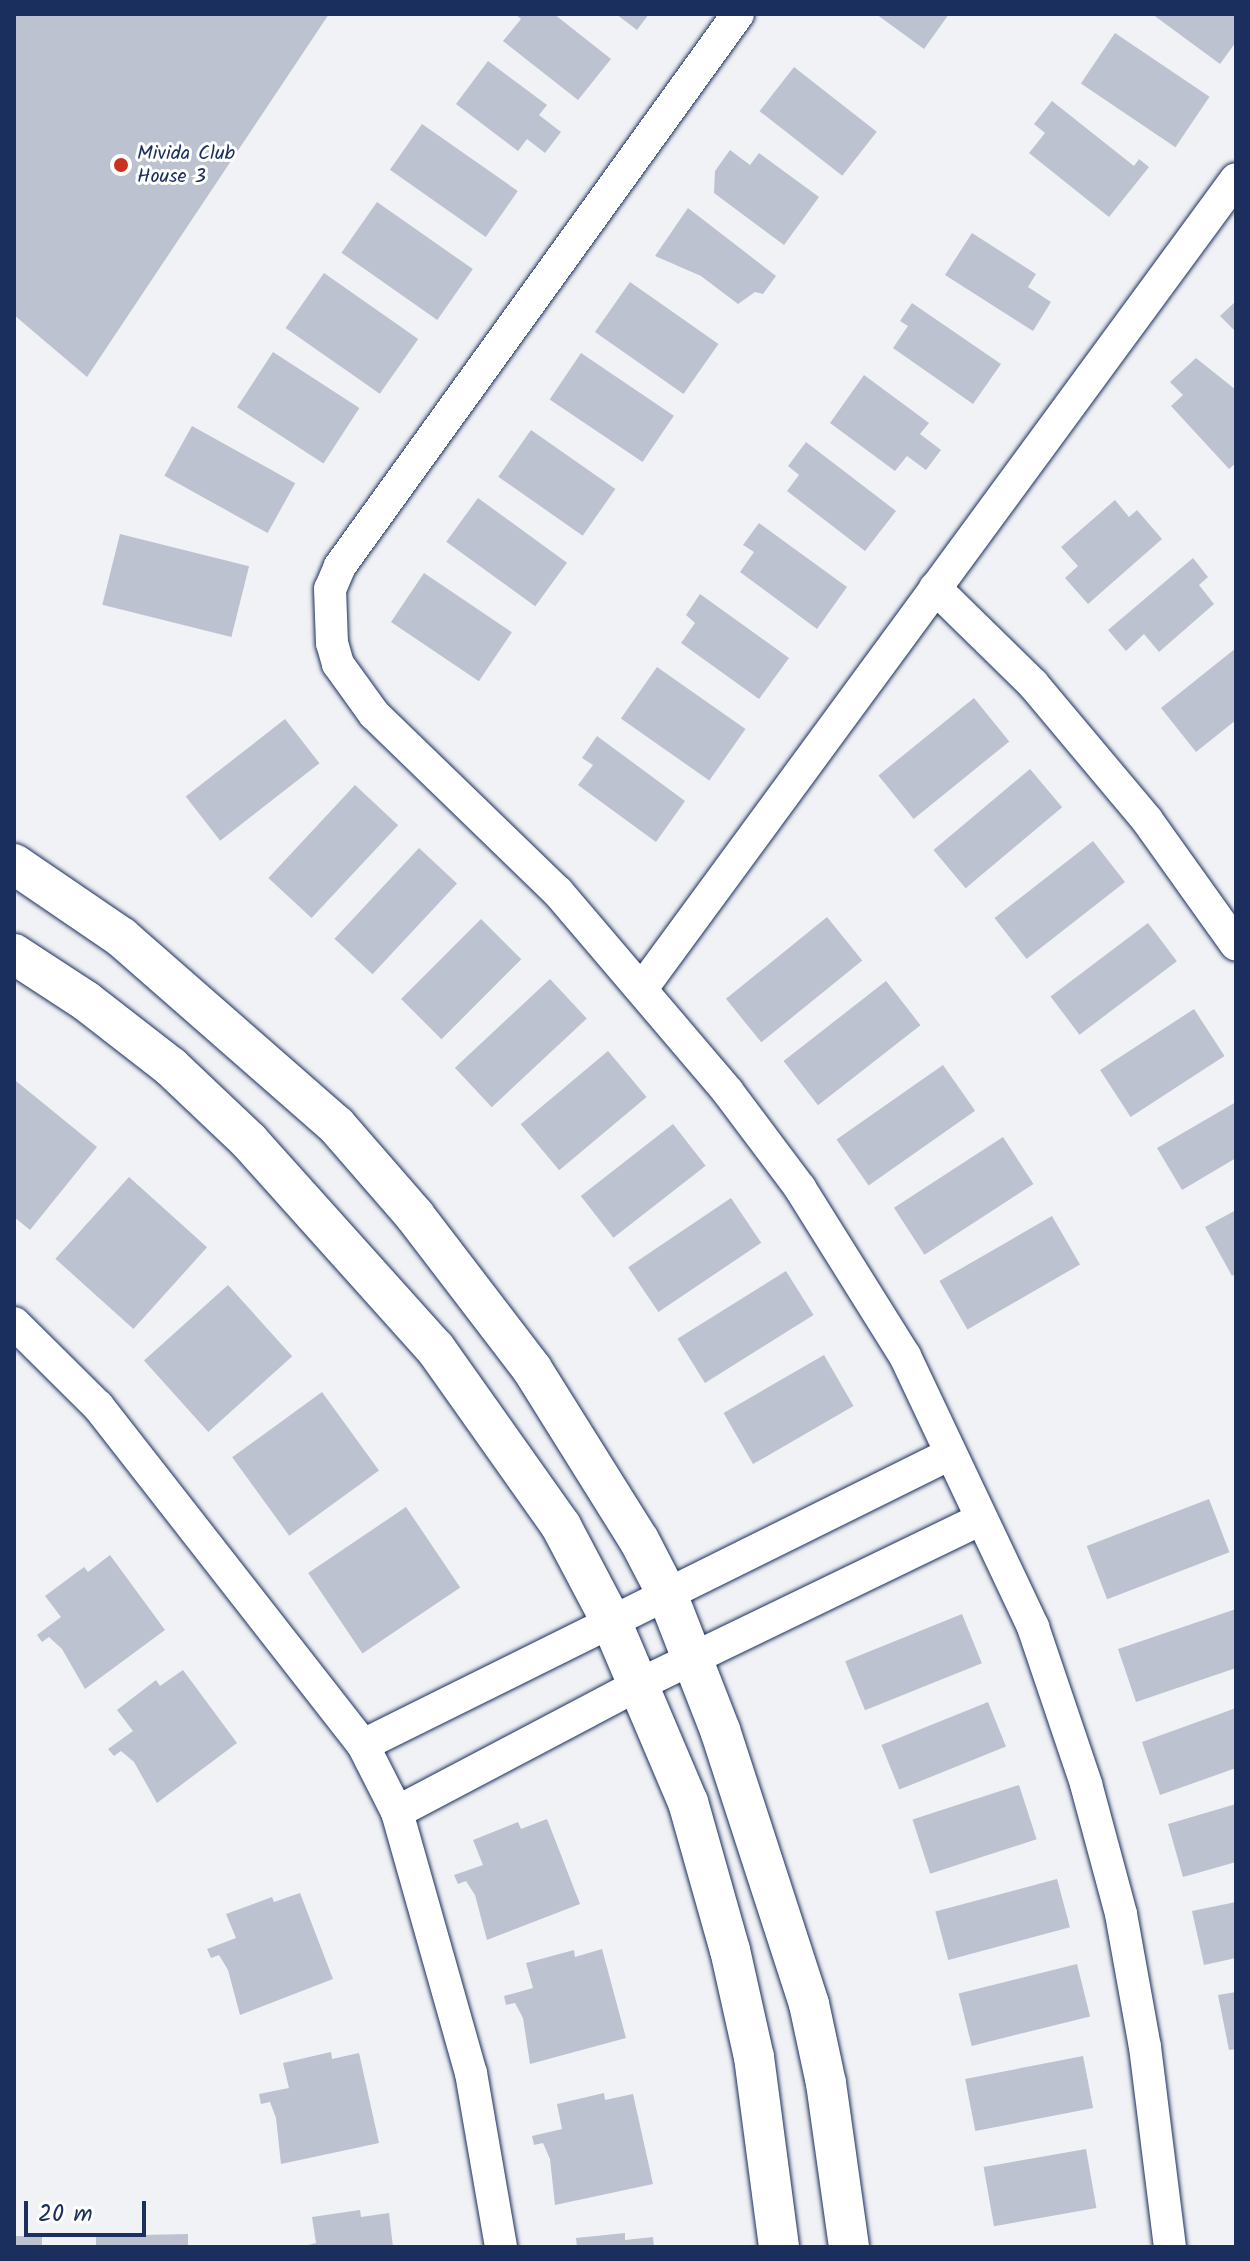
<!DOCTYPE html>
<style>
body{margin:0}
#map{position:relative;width:1250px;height:2261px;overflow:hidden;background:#f1f2f5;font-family:Kalam,sans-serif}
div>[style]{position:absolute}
.building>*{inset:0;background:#bcc2d0;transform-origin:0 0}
.roads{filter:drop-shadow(0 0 2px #1b2f5e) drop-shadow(0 0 2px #1b2f5e)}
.minor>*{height:32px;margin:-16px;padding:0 16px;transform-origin:16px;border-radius:16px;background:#fff}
.tertiary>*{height:40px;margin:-20px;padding:0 20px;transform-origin:20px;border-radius:20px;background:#fff}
.dots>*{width:22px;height:22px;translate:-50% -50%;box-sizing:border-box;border:4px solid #fff;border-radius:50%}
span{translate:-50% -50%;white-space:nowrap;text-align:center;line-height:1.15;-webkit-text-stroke:6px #fff;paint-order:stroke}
.poi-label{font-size:20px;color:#1b2f5e}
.left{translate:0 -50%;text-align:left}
.frame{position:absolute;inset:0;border:16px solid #1b2f5e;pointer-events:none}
.scale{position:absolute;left:24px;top:2201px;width:122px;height:36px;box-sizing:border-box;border:4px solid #1b2f5e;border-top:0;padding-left:10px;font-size:24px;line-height:28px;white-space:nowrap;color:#1b2f5e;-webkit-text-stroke:6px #fff;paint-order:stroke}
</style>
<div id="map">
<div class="building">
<i style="clip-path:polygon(14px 14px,329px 14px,87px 377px,14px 315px)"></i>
<i style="clip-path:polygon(515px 14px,554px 14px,611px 59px,578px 100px,503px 41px,521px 19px)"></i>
<i style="clip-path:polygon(616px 14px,649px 14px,637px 30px)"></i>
<i style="clip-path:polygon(876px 14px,949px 14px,924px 49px)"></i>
<i style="clip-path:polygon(1152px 14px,1236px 14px,1236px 42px,1220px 64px)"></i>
<i style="left:1115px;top:33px;width:114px;height:61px;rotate:34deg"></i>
<i style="clip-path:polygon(488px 61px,547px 105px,539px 115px,561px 132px,545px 153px,527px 139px,518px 151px,456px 104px)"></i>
<i style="left:794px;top:67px;width:105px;height:56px;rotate:38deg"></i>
<i style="clip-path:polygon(1052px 101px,1134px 166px,1139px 159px,1149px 167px,1109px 217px,1029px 153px,1045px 133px,1034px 124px)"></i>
<i style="left:422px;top:124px;width:117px;height:56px;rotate:35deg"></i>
<i style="clip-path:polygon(730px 150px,750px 165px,759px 153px,819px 197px,784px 245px,714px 193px,715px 171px)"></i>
<i style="left:377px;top:202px;width:117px;height:62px;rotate:35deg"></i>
<i style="clip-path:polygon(688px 208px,776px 276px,763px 294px,755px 292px,738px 304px,701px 276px,655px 256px)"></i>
<i style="clip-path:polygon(972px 233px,1036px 274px,1028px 287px,1051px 302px,1033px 331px,945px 275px)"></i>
<i style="left:324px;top:273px;width:115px;height:67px;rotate:35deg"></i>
<i style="left:630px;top:282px;width:108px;height:61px;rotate:35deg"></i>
<i style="clip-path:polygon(1236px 301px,1236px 332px,1220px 316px)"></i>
<i style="clip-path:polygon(912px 303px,1001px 364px,973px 404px,893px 348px,908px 326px,900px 321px)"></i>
<i style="left:273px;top:352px;width:103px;height:66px;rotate:33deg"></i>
<i style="left:581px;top:353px;width:112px;height:56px;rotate:34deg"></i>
<i style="clip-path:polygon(1196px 358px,1236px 390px,1236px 463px,1229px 469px,1171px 406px,1183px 395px,1170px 382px)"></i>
<i style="clip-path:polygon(864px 375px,929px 423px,920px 434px,941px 450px,926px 470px,907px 456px,895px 471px,830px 423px)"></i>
<i style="left:192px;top:426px;width:118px;height:57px;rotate:29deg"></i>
<i style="left:531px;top:430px;width:103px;height:57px;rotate:35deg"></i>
<i style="clip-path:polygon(806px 442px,896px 511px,865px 551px,787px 491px,799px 475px,788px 466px)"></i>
<i style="left:478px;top:498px;width:110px;height:54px;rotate:36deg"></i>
<i style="clip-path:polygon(1115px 500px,1129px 517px,1137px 510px,1162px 539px,1088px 604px,1065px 578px,1078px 566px,1061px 547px)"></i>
<i style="clip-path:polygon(759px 523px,847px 587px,817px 629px,740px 572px,754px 552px,743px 545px)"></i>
<i style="left:120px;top:534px;width:133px;height:73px;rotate:14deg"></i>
<i style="clip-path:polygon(1193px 558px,1208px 577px,1199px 585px,1214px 604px,1159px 652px,1144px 634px,1126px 651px,1108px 630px)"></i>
<i style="left:424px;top:573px;width:106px;height:59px;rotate:34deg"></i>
<i style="clip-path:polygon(700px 594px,789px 658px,759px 699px,681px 643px,695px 623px,686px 615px)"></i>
<i style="clip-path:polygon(1236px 648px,1236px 720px,1196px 752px,1161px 708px)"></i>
<i style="left:657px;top:667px;width:108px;height:63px;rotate:35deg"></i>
<i style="left:974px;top:698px;width:56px;height:123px;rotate:51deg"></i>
<i style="left:285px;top:719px;width:56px;height:126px;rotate:52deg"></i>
<i style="clip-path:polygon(597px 736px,685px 801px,656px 842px,578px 785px,593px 765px,582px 758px)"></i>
<i style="left:1030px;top:769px;width:50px;height:126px;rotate:50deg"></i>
<i style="left:355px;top:785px;width:59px;height:127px;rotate:43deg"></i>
<i style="left:1093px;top:841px;width:52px;height:125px;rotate:52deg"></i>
<i style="left:419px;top:848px;width:52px;height:124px;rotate:43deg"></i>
<i style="left:827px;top:917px;width:56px;height:130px;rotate:51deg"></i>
<i style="left:481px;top:919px;width:57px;height:113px;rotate:45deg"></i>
<i style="left:1148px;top:923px;width:48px;height:122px;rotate:53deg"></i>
<i style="left:550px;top:979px;width:54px;height:130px;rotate:47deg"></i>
<i style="left:886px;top:981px;width:56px;height:130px;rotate:52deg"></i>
<i style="left:1194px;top:1009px;width:56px;height:112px;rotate:57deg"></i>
<i style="left:608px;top:1051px;width:60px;height:114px;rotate:50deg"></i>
<i style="left:943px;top:1065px;width:56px;height:130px;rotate:55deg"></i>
<i style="clip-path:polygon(16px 1081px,97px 1147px,30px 1230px,14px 1217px)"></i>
<i style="clip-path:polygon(1236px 1102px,1236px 1158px,1182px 1190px,1157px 1148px)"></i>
<i style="left:673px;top:1124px;width:53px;height:117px;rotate:52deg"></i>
<i style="left:1003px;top:1137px;width:56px;height:130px;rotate:57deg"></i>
<i style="left:129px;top:1177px;width:105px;height:110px;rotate:42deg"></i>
<i style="left:731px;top:1198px;width:54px;height:124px;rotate:56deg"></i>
<i style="clip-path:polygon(1236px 1210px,1236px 1273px,1232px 1276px,1205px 1227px)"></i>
<i style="left:1052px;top:1216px;width:56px;height:130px;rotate:60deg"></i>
<i style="left:786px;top:1271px;width:52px;height:128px;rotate:58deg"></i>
<i style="left:228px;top:1285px;width:96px;height:113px;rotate:48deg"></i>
<i style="left:824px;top:1355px;width:59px;height:116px;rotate:60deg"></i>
<i style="left:322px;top:1392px;width:97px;height:111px;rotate:54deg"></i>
<i style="left:1209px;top:1499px;width:57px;height:131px;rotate:69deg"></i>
<i style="left:406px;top:1507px;width:97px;height:118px;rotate:56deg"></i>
<i style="clip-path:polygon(110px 1555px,165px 1630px,85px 1689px,62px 1649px,49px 1637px,42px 1642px,37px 1635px,61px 1617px,45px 1596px,84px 1567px,88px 1572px)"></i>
<i style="clip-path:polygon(1236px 1609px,1236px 1668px,1136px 1702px,1118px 1649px)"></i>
<i style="left:962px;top:1614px;width:53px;height:126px;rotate:68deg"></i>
<i style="clip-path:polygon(183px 1670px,237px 1743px,157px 1803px,134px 1762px,121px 1751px,114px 1756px,108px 1749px,133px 1731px,117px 1710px,156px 1680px,160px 1686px)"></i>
<i style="left:988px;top:1702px;width:48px;height:115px;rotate:68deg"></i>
<i style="clip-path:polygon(1236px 1708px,1236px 1768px,1160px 1795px,1142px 1742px)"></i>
<i style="left:1019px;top:1785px;width:57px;height:112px;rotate:72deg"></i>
<i style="clip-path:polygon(1236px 1804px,1236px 1862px,1183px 1877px,1168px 1824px)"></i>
<i style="clip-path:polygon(547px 1819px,580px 1904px,487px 1940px,475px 1895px,466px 1881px,458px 1884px,454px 1875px,483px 1865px,473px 1840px,518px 1822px,521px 1829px)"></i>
<i style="left:1057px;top:1879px;width:50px;height:126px;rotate:75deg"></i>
<i style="clip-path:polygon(300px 1893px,333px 1979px,240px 2015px,228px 1970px,219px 1955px,211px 1958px,207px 1949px,236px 1938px,226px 1914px,272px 1897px,274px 1902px)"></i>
<i style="clip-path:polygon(1236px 1902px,1236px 1958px,1204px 1965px,1192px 1911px)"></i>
<i style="clip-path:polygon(602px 1949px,626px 2038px,530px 2064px,523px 2018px,515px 2003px,506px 2005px,504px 1996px,533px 1988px,526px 1963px,574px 1950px,575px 1957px)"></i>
<i style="left:1077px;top:1964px;width:54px;height:122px;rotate:76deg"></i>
<i style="clip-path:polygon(1236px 1992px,1236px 2049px,1229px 2050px,1218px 1995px)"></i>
<i style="clip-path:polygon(331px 2052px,332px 2059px,359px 2053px,379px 2143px,281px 2164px,276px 2118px,270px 2102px,261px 2104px,259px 2094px,289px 2088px,283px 2063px)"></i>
<i style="left:1083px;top:2056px;width:53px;height:120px;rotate:79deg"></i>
<i style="clip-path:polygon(604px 2093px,605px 2100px,633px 2094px,653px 2184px,555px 2205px,550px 2159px,543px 2143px,534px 2145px,532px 2136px,562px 2129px,557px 2104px)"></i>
<i style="left:1086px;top:2149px;width:60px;height:104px;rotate:80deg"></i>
<i style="clip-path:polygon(360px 2210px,361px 2217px,389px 2213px,393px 2247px,300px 2247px,316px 2243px,312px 2217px)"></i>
<i style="clip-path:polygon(625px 2233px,625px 2240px,653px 2237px,654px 2247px,577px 2247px,576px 2238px)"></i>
<i style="clip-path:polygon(188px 2234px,188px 2247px,96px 2247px,96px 2236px)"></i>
<i style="left:14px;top:2236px;width:28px;height:11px"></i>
</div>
<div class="roads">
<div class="minor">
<i style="left:738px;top:14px;width:681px;rotate:125.79deg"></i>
<i style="left:340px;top:566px;width:25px;rotate:113deg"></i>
<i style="left:330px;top:589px;width:54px;rotate:87.9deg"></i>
<i style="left:332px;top:643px;width:22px;rotate:74deg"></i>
<i style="left:338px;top:664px;width:62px;rotate:54.2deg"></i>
<i style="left:374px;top:714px;width:256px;rotate:44.1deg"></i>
<i style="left:558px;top:892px;width:262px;rotate:49.6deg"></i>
<i style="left:728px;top:1092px;width:120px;rotate:53.1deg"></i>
<i style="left:800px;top:1188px;width:198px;rotate:58deg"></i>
<i style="left:905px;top:1356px;width:300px;rotate:64.7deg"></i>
<i style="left:1033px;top:1627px;width:166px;rotate:71.3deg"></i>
<i style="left:1086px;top:1784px;width:135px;rotate:74.9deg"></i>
<i style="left:1121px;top:1914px;width:135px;rotate:79.8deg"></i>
<i style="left:1145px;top:2047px;width:202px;rotate:82.9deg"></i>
<i style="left:935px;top:588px;width:137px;rotate:44.4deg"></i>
<i style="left:1033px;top:684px;width:177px;rotate:50deg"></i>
<i style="left:1147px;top:820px;width:153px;rotate:54.5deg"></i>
<i style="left:643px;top:987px;width:1002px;rotate:-53.72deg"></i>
<i style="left:14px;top:1323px;width:118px;rotate:44.7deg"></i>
<i style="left:98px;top:1406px;width:430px;rotate:52deg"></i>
<i style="left:363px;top:1745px;width:75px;rotate:63.1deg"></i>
<i style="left:397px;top:1812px;width:271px;rotate:74.2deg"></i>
<i style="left:471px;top:2073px;width:177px;rotate:80.2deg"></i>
<i style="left:363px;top:1745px;width:655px;rotate:-26.37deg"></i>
<i style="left:397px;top:1812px;width:272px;rotate:-27.8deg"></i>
<i style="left:638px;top:1685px;width:381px;rotate:-25.8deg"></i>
</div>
<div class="tertiary">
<i style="left:14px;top:864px;width:130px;rotate:34.3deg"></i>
<i style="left:121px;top:937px;width:286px;rotate:41.2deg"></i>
<i style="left:336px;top:1125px;width:121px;rotate:49deg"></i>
<i style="left:415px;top:1216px;width:193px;rotate:52.6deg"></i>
<i style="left:532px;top:1369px;width:202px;rotate:58deg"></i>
<i style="left:639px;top:1540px;width:61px;rotate:62.6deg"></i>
<i style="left:667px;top:1594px;width:146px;rotate:68.7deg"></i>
<i style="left:720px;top:1730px;width:288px;rotate:72deg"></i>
<i style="left:809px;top:2004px;width:81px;rotate:77.9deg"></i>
<i style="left:826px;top:2083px;width:166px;rotate:82deg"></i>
<i style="left:14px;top:954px;width:86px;rotate:33.1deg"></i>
<i style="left:86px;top:1001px;width:108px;rotate:37.8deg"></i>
<i style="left:171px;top:1067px;width:108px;rotate:43.5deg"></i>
<i style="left:249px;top:1141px;width:278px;rotate:48.1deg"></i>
<i style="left:435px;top:1348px;width:218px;rotate:54.7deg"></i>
<i style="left:561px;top:1526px;width:107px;rotate:62.2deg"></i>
<i style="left:611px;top:1621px;width:197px;rotate:67deg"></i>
<i style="left:688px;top:1802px;width:154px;rotate:74.2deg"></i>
<i style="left:730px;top:1950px;width:110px;rotate:77.4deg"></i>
<i style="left:754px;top:2057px;width:192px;rotate:82.5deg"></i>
</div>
</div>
<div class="dots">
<i style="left:121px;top:165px;background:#c8321e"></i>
</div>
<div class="poi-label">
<span class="left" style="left:137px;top:166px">Mivida Club<br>House 3</span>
</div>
<div class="frame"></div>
<div class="scale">20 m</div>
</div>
